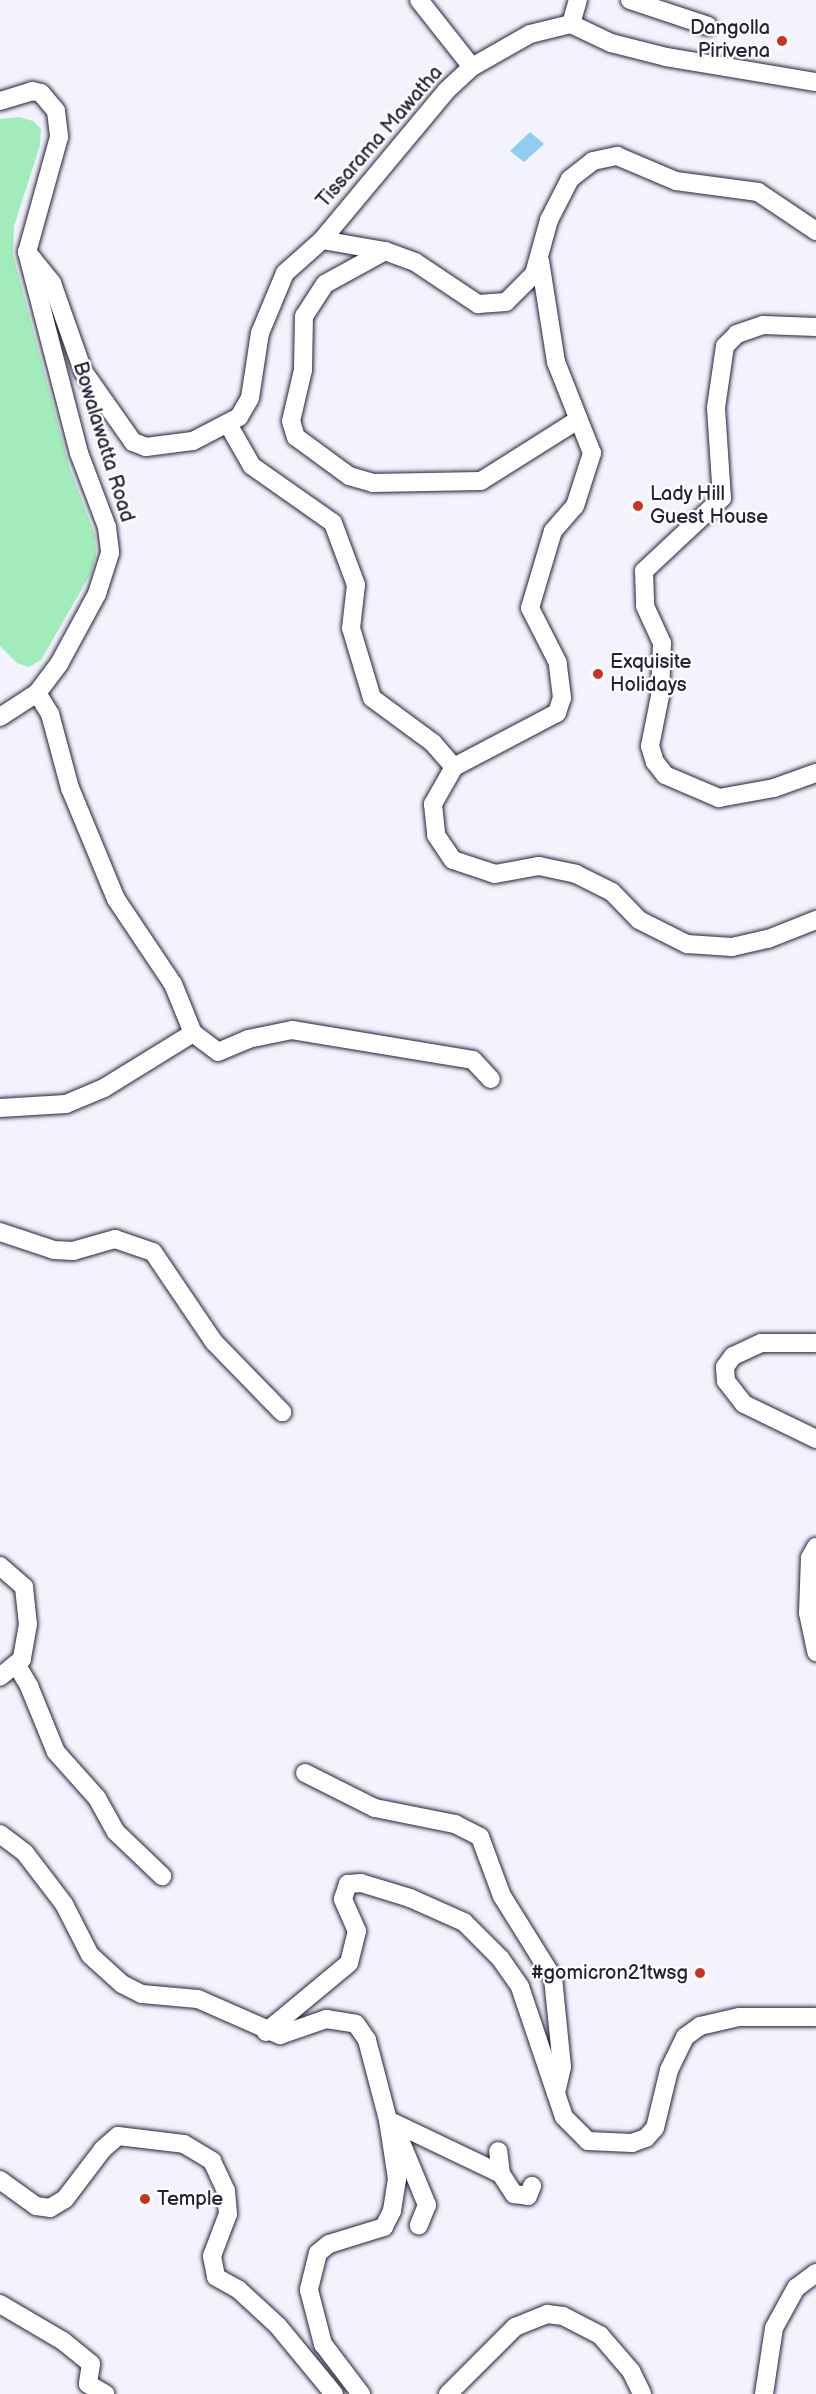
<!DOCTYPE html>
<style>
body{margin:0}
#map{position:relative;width:816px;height:2394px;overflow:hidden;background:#f2f3fd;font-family:"Balsamiq Sans",sans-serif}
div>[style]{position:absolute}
.green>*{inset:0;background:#a2ecbb}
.water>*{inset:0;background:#91ccf1}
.roads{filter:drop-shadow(0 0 2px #22223b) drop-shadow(0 0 2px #22223b)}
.minor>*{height:18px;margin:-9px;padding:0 9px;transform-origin:9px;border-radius:9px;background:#fff}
.dots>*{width:16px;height:16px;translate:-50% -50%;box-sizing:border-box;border:3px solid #fff;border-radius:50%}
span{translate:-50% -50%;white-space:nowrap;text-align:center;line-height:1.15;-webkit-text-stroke:4.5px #fff;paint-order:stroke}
.poi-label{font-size:20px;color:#22223b}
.right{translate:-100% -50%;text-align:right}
.left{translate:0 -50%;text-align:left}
.street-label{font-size:20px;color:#22223b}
</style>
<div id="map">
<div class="green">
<i style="clip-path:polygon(19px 117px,33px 121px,41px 129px,40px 145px,14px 226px,13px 254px,69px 466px,95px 535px,96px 555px,91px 573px,41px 660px,29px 667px,17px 663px,0 646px,0 119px)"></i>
</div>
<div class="water">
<i style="clip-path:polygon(530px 132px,544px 144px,524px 162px,510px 151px)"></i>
</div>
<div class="roads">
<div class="minor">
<i style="left:419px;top:0;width:85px;rotate:51.7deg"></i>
<i style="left:630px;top:0;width:82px;rotate:18.4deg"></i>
<i style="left:571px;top:24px;width:25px;rotate:-74deg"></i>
<i style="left:0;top:101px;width:34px;rotate:-17deg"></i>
<i style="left:32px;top:91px;width:9px;rotate:13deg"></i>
<i style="left:41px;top:93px;width:23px;rotate:50deg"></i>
<i style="left:56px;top:111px;width:26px;rotate:83deg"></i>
<i style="left:59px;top:137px;width:119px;rotate:105.5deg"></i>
<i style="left:27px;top:252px;width:208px;rotate:75.5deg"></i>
<i style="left:79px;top:453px;width:79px;rotate:69.3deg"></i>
<i style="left:107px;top:527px;width:26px;rotate:83deg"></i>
<i style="left:110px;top:553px;width:43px;rotate:107.6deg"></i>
<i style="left:97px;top:594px;width:80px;rotate:118.5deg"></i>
<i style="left:59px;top:664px;width:36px;rotate:127deg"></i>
<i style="left:37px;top:693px;width:44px;rotate:147deg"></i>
<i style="left:322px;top:240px;width:64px;rotate:9.9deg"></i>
<i style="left:385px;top:251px;width:32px;rotate:20deg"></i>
<i style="left:415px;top:262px;width:76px;rotate:33.7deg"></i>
<i style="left:478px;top:304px;width:28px;rotate:-4deg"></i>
<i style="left:506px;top:302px;width:40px;rotate:-45deg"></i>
<i style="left:534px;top:274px;width:56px;rotate:-74.5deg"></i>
<i style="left:549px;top:220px;width:46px;rotate:-62.9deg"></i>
<i style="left:570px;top:179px;width:29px;rotate:-38deg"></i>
<i style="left:593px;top:161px;width:25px;rotate:-12deg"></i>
<i style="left:617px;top:156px;width:64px;rotate:23deg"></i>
<i style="left:676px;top:181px;width:83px;rotate:7.6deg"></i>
<i style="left:758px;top:192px;width:70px;rotate:33.9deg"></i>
<i style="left:385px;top:251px;width:68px;rotate:151.2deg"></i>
<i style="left:325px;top:284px;width:38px;rotate:123deg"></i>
<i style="left:304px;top:316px;width:54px;rotate:91.1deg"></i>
<i style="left:303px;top:370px;width:52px;rotate:103.2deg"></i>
<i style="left:291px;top:421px;width:17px;rotate:73deg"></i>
<i style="left:296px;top:437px;width:66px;rotate:36.3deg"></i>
<i style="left:349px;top:476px;width:25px;rotate:16deg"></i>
<i style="left:373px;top:483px;width:108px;rotate:-1.1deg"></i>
<i style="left:481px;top:481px;width:115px;rotate:-32.2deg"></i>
<i style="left:27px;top:252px;width:40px;rotate:51deg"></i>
<i style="left:52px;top:283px;width:93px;rotate:70.6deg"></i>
<i style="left:83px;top:371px;width:87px;rotate:54.8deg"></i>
<i style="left:133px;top:442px;width:14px;rotate:21deg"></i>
<i style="left:146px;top:447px;width:47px;rotate:-7.3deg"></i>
<i style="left:193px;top:441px;width:52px;rotate:-27.6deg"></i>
<i style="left:239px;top:417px;width:22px;rotate:-60deg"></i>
<i style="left:250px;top:398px;width:66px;rotate:-81.3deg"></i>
<i style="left:260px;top:333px;width:65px;rotate:-67.4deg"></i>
<i style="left:285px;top:273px;width:50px;rotate:-41.7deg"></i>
<i style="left:322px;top:240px;width:194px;rotate:-50.2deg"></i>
<i style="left:446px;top:91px;width:35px;rotate:-43deg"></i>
<i style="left:472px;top:67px;width:67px;rotate:-29.6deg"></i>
<i style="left:530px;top:34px;width:42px;rotate:-13.7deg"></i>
<i style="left:571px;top:24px;width:44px;rotate:25.4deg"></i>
<i style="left:611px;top:43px;width:57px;rotate:14.3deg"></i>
<i style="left:666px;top:57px;width:152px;rotate:9.5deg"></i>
<i style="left:816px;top:327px;width:53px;rotate:-177.8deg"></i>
<i style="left:763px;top:325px;width:28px;rotate:161deg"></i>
<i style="left:737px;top:334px;width:17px;rotate:135deg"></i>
<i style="left:725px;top:346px;width:63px;rotate:98.3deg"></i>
<i style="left:716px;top:408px;width:90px;rotate:86.2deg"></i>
<i style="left:722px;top:498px;width:107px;rotate:136.9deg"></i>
<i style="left:644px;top:571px;width:35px;rotate:88deg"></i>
<i style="left:645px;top:606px;width:41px;rotate:65.3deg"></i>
<i style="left:662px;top:643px;width:53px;rotate:92.2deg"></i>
<i style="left:660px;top:696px;width:51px;rotate:101.3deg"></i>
<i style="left:650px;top:746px;width:17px;rotate:73deg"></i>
<i style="left:655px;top:762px;width:16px;rotate:52deg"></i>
<i style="left:665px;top:775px;width:59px;rotate:23.1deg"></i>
<i style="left:719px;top:798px;width:56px;rotate:-10.3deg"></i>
<i style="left:774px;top:788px;width:45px;rotate:-19.7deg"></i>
<i style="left:228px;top:424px;width:48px;rotate:60.3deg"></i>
<i style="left:252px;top:466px;width:99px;rotate:35.1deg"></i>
<i style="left:333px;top:523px;width:66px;rotate:69.6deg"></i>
<i style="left:356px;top:585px;width:43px;rotate:96.6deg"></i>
<i style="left:351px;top:628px;width:73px;rotate:73.3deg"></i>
<i style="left:372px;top:698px;width:76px;rotate:36.4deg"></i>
<i style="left:433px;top:743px;width:32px;rotate:49deg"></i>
<i style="left:454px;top:767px;width:43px;rotate:119.6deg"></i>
<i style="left:433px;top:804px;width:31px;rotate:84deg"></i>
<i style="left:436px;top:835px;width:30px;rotate:56deg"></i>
<i style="left:453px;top:860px;width:44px;rotate:18.4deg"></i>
<i style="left:495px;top:874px;width:45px;rotate:-10.3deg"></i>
<i style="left:539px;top:866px;width:38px;rotate:12deg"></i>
<i style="left:576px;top:874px;width:40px;rotate:26.6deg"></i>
<i style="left:612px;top:892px;width:39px;rotate:46deg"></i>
<i style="left:639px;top:920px;width:54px;rotate:26.6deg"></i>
<i style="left:687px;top:944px;width:45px;rotate:3.8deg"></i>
<i style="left:732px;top:947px;width:37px;rotate:-13deg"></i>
<i style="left:768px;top:939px;width:52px;rotate:-21.6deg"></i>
<i style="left:37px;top:693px;width:25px;rotate:58deg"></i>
<i style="left:50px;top:714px;width:77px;rotate:74.9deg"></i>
<i style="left:70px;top:788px;width:120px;rotate:67.5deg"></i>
<i style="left:116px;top:899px;width:102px;rotate:56.2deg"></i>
<i style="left:173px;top:984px;width:53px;rotate:67.8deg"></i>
<i style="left:193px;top:1033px;width:31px;rotate:37deg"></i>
<i style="left:218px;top:1052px;width:33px;rotate:-23deg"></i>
<i style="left:248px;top:1039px;width:45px;rotate:-11.6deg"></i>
<i style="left:292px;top:1030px;width:183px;rotate:9.4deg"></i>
<i style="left:473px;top:1060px;width:26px;rotate:47deg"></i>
<i style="left:454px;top:767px;width:116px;rotate:-27.7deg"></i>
<i style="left:557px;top:713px;width:16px;rotate:-72deg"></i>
<i style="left:562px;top:698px;width:35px;rotate:-97deg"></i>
<i style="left:558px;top:663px;width:62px;rotate:-117deg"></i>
<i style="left:530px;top:608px;width:80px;rotate:-73.4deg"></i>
<i style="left:553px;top:531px;width:33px;rotate:-49deg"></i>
<i style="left:575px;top:506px;width:56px;rotate:-72.2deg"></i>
<i style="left:592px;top:453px;width:98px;rotate:-111.6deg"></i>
<i style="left:556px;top:362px;width:102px;rotate:-99deg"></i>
<i style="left:0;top:1108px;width:66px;rotate:-3.5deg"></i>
<i style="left:66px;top:1104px;width:41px;rotate:-22.8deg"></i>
<i style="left:104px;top:1088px;width:105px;rotate:-31.7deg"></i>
<i style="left:0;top:1232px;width:57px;rotate:18.4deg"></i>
<i style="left:54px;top:1250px;width:19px;rotate:3deg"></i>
<i style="left:73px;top:1251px;width:44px;rotate:-15.9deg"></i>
<i style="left:115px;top:1239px;width:40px;rotate:18.9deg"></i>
<i style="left:153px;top:1252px;width:109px;rotate:55.9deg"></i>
<i style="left:214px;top:1342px;width:98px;rotate:45.8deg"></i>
<i style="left:816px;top:1343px;width:55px;rotate:180deg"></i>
<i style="left:761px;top:1343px;width:31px;rotate:155deg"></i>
<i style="left:733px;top:1356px;width:14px;rotate:126deg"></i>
<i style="left:725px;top:1367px;width:14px;rotate:86deg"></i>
<i style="left:726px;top:1381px;width:29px;rotate:52deg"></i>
<i style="left:744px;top:1404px;width:80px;rotate:25.9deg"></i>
<i style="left:816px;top:1547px;width:13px;rotate:119deg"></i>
<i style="left:810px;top:1558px;width:55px;rotate:92.1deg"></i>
<i style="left:808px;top:1613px;width:40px;rotate:78deg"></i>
<i style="left:0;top:1566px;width:32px;rotate:41deg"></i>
<i style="left:24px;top:1587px;width:37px;rotate:84deg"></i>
<i style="left:28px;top:1624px;width:36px;rotate:100deg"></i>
<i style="left:22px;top:1659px;width:28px;rotate:141deg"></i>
<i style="left:16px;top:1664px;width:26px;rotate:59deg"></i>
<i style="left:29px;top:1686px;width:71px;rotate:67.8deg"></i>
<i style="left:56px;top:1752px;width:62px;rotate:48.3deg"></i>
<i style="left:97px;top:1798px;width:39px;rotate:61deg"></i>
<i style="left:116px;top:1832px;width:64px;rotate:43.7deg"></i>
<i style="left:305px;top:1773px;width:78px;rotate:26.6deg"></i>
<i style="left:375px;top:1808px;width:82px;rotate:11.3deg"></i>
<i style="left:455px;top:1824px;width:28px;rotate:27deg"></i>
<i style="left:480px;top:1837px;width:63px;rotate:69.6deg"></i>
<i style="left:502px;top:1896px;width:97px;rotate:58.1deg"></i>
<i style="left:553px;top:1978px;width:89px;rotate:84.2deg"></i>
<i style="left:562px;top:2067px;width:27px;rotate:103deg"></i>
<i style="left:0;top:1834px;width:31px;rotate:37deg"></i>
<i style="left:25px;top:1853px;width:64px;rotate:52.6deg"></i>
<i style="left:64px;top:1904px;width:57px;rotate:63deg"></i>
<i style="left:90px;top:1955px;width:43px;rotate:42.2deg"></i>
<i style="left:122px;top:1984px;width:22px;rotate:27deg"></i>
<i style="left:142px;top:1994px;width:56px;rotate:5.1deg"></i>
<i style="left:198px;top:1999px;width:90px;rotate:23.7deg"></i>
<i style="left:280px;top:2035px;width:49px;rotate:-19.2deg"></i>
<i style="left:326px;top:2019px;width:30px;rotate:9deg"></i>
<i style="left:356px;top:2024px;width:19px;rotate:55deg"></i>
<i style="left:367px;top:2040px;width:83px;rotate:75.3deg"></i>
<i style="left:388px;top:2120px;width:60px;rotate:81.3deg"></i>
<i style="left:397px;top:2179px;width:32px;rotate:99deg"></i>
<i style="left:392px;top:2211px;width:18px;rotate:117deg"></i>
<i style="left:384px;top:2227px;width:58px;rotate:162.8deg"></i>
<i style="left:329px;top:2244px;width:14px;rotate:141deg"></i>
<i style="left:318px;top:2253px;width:38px;rotate:104deg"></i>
<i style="left:309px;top:2290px;width:56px;rotate:75.5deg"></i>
<i style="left:323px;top:2344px;width:63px;rotate:52.8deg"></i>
<i style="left:266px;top:2032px;width:108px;rotate:-39.7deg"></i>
<i style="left:349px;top:1963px;width:33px;rotate:-76deg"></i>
<i style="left:357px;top:1931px;width:35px;rotate:-114deg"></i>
<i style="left:343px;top:1899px;width:16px;rotate:-72deg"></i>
<i style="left:348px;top:1884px;width:13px;rotate:-4deg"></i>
<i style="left:361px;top:1883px;width:51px;rotate:17deg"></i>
<i style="left:410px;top:1898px;width:59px;rotate:24deg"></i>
<i style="left:464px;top:1922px;width:51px;rotate:45deg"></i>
<i style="left:500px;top:1958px;width:35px;rotate:55deg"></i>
<i style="left:520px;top:1987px;width:137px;rotate:71.3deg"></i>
<i style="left:564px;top:2117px;width:34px;rotate:45deg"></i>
<i style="left:588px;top:2141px;width:44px;rotate:2.6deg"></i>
<i style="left:632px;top:2143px;width:15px;rotate:-20deg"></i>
<i style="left:646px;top:2138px;width:13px;rotate:-48deg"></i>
<i style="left:655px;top:2128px;width:60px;rotate:-76.4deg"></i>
<i style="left:669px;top:2070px;width:37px;rotate:-64deg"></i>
<i style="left:685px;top:2037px;width:19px;rotate:-36deg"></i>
<i style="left:700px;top:2026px;width:40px;rotate:-13deg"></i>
<i style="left:739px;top:2017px;width:77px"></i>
<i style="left:388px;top:2120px;width:125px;rotate:25.5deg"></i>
<i style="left:501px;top:2174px;width:23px;rotate:-97deg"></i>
<i style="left:398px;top:2135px;width:76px;rotate:67.5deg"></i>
<i style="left:427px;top:2205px;width:22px;rotate:112deg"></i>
<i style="left:501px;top:2174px;width:24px;rotate:57deg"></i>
<i style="left:514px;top:2194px;width:14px;rotate:8deg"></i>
<i style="left:528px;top:2196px;width:11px;rotate:-68deg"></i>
<i style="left:0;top:2180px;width:44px;rotate:35.8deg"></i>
<i style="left:36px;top:2206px;width:14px;rotate:8deg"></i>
<i style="left:50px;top:2208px;width:17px;rotate:-31deg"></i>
<i style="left:65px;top:2199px;width:63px;rotate:-52.8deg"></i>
<i style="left:103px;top:2149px;width:20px;rotate:-41deg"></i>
<i style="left:118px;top:2136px;width:66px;rotate:6.9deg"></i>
<i style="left:184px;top:2144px;width:33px;rotate:31deg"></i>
<i style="left:212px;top:2161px;width:33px;rotate:65deg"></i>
<i style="left:226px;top:2191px;width:23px;rotate:85deg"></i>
<i style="left:228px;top:2214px;width:45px;rotate:110.9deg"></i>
<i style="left:212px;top:2256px;width:21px;rotate:79deg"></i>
<i style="left:216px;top:2277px;width:26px;rotate:29deg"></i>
<i style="left:239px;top:2290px;width:53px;rotate:42.7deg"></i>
<i style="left:278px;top:2326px;width:88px;rotate:50.5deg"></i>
<i style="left:0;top:2304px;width:73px;rotate:30.4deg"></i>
<i style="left:63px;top:2341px;width:36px;rotate:39deg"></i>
<i style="left:91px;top:2364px;width:20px;rotate:99deg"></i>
<i style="left:88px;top:2384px;width:20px;rotate:30deg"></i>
<i style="left:448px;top:2394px;width:95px;rotate:-45deg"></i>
<i style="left:515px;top:2327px;width:35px;rotate:-22deg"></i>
<i style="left:547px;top:2314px;width:16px;rotate:7deg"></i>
<i style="left:563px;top:2316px;width:42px;rotate:27.2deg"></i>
<i style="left:600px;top:2335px;width:48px;rotate:49.3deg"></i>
<i style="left:631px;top:2371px;width:25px;rotate:64deg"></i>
<i style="left:764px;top:2394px;width:67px;rotate:-81.4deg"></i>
<i style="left:774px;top:2328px;width:46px;rotate:-61.2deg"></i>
<i style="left:796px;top:2288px;width:25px;rotate:-37deg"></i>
</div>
</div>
<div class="dots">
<i style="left:782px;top:41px;background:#c8321e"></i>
<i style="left:638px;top:506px;background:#c8321e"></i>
<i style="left:598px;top:674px;background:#c8321e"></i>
<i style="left:700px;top:1973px;background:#c8321e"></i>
<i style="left:145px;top:2199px;background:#c8321e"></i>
</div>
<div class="poi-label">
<span class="right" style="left:770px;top:40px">Dangolla<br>Pirivena</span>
<span class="left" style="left:650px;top:506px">Lady Hill<br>Guest House</span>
<span class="left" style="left:610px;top:674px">Exquisite<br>Holidays</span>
<span class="right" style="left:688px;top:1973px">#gomicron21twsg</span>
<span class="left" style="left:157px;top:2199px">Temple</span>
</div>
<div class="street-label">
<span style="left:380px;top:137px;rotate:-49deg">Tissarama Mawatha</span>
<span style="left:103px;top:442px;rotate:73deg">Bowalawatta Road</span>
</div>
</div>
